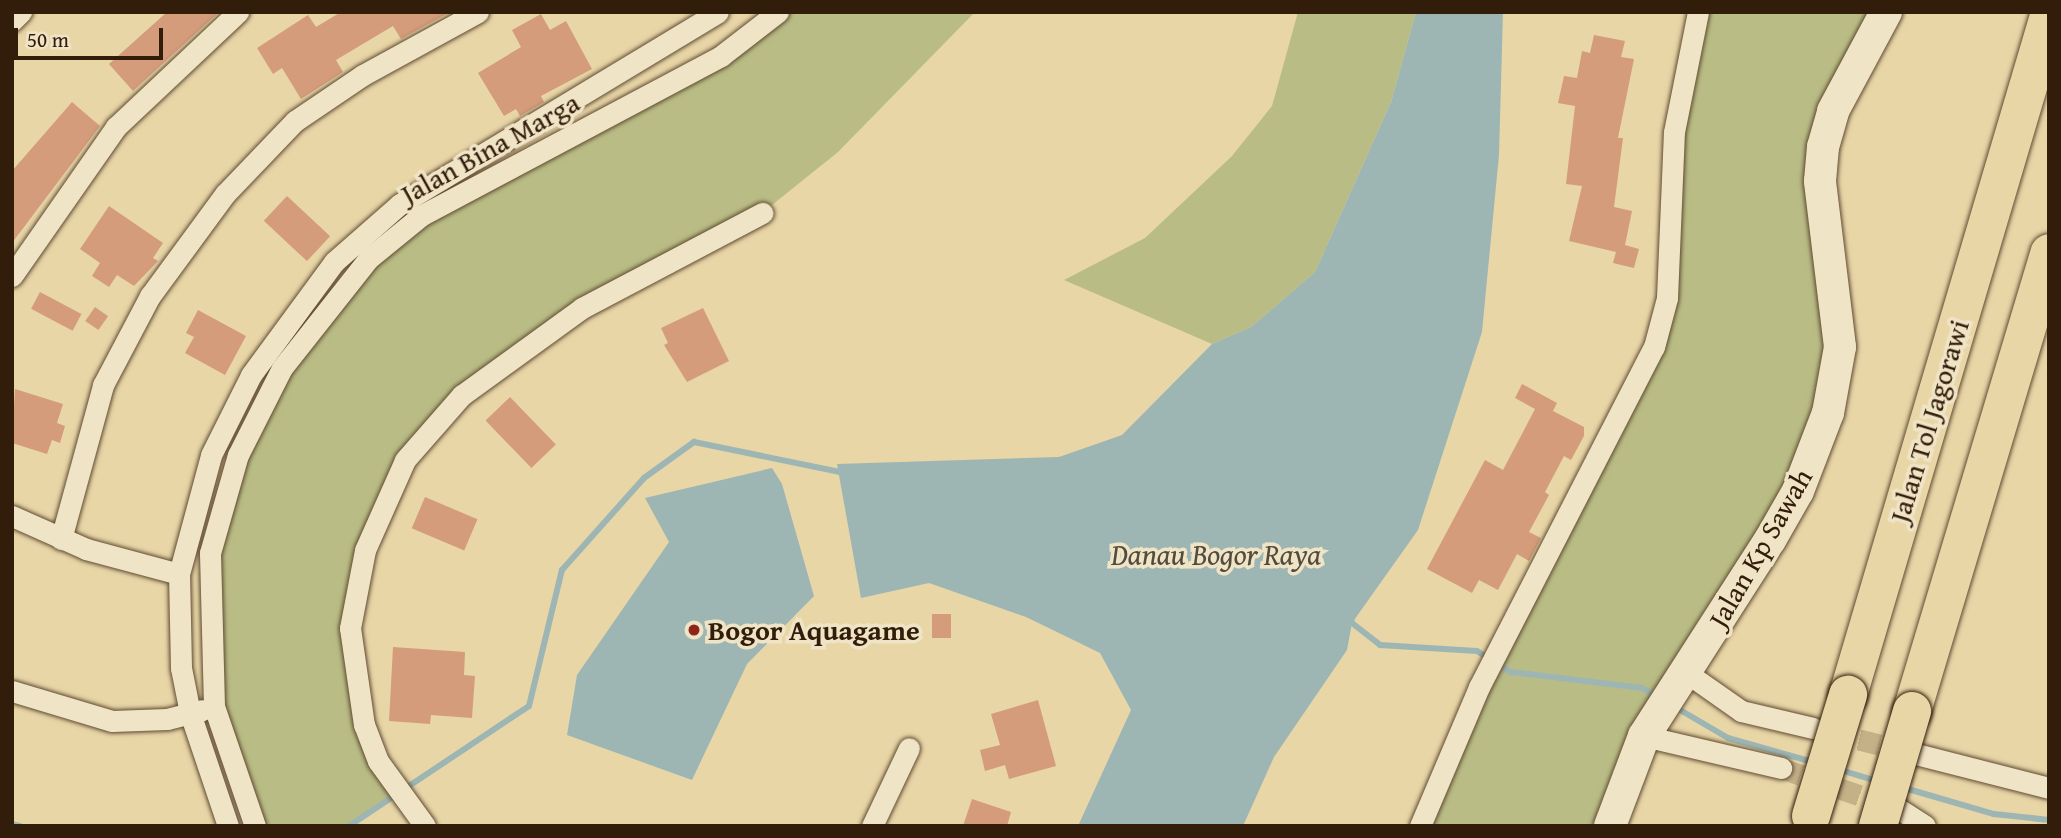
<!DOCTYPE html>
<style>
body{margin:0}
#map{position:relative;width:2061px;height:838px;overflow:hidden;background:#e8d6a7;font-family:"Gentium Book Plus",serif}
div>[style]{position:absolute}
.green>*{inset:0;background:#b9bd85}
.water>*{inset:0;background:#9db6b4}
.stream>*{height:6px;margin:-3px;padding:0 3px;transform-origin:3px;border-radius:3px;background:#9db6b4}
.building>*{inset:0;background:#d49c7b;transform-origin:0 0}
.street-tunnel>*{height:21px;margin-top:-10.5px;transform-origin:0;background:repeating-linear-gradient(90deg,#c4b188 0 21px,transparent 0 31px)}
.roads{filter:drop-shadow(0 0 2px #604b32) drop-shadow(0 0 2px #604b32)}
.street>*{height:21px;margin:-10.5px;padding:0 10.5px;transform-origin:10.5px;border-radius:10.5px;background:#f0e4c6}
.secondary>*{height:32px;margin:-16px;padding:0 16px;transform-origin:16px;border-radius:16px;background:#f0e4c6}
.highway>*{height:38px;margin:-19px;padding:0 19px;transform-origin:19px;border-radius:19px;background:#e8d6a7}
.bridges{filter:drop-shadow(0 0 2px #321d0b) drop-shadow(0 0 2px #321d0b)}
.highway-bridge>*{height:38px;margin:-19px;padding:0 19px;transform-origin:19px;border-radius:19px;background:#e8d6a7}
.dots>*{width:19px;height:19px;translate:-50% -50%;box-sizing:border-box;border:4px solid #f0e4c6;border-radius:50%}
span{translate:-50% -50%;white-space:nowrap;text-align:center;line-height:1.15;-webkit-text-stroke:7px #f0e4c6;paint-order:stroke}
.street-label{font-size:28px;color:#321d0b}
.poi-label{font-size:28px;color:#321d0b;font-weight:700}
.left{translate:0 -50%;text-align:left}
.water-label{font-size:30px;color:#524b3e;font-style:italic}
.frame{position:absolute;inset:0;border:14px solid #321d0b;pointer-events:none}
.scale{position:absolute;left:14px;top:28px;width:149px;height:32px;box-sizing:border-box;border:4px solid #321d0b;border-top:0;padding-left:9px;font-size:21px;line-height:24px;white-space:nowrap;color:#321d0b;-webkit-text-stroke:5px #f0e4c6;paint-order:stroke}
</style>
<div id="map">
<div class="green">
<i style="clip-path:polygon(775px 12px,975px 12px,838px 152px,762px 213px,517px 356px,405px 460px,365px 550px,353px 672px,399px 793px,351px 826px,256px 826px,214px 706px,210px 553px,253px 419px,368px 259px,529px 156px)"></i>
<i style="clip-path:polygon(1298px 12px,1416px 12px,1391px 102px,1315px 272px,1251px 327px,1212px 344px,1064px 280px,1145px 238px,1232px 156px,1272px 106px)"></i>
<i style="clip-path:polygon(1697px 12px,1886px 12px,1833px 111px,1828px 414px,1611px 826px,1420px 826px,1654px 347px,1674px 132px)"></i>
</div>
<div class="water">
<i style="clip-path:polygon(1416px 12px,1503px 12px,1499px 155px,1482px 332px,1418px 530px,1352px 623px,1347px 650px,1274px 757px,1243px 826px,1078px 826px,1131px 710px,1100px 653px,1026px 617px,929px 583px,861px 598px,837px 464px,1059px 457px,1122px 435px,1212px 344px,1251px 327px,1315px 272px,1391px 102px)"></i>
<i style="clip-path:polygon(772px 468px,782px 484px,814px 596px,747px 664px,692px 780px,567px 735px,577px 675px,669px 542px,645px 498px)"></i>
</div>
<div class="stream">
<i style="left:1351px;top:616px;width:7px;rotate:82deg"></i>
<i style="left:1352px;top:623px;width:36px;rotate:38deg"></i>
<i style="left:1380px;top:645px;width:97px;rotate:3.5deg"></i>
<i style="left:1477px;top:651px;width:40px;rotate:32deg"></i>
<i style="left:1511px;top:672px;width:132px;rotate:7deg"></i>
<i style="left:1642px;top:688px;width:20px;rotate:30deg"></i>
<i style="left:1675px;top:707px;width:61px;rotate:30.3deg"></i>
<i style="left:1728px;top:738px;width:88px;rotate:15.8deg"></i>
<i style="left:1837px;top:769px;width:42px;rotate:16.7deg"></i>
<i style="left:1901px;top:787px;width:97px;rotate:16.2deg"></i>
<i style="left:1994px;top:814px;width:55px;rotate:6.2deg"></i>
<i style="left:12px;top:824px;width:8px;rotate:14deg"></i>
<i style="left:349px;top:826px;width:216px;rotate:-33.7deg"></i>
<i style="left:529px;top:706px;width:140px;rotate:-76.4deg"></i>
<i style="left:562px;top:570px;width:123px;rotate:-48.3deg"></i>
<i style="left:644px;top:478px;width:62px;rotate:-35.8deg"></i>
<i style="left:694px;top:442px;width:154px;rotate:11.6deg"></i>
</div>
<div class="building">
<i style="clip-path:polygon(167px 12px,219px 12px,133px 91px,109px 64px)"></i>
<i style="clip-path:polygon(341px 12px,450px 12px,401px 39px,393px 26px,336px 60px,343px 72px,301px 99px,282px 68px,273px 74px,257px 48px,308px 15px,316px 27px)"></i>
<i style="clip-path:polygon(541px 14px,550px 30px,566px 21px,592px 69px,541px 96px,544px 102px,520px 116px,516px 109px,504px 116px,478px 73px,521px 47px,512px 30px)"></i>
<i style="clip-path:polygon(1594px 35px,1625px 41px,1621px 57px,1634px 59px,1618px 138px,1623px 138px,1614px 207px,1632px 211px,1625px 245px,1639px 249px,1634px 268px,1613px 263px,1616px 252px,1569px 241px,1582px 186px,1566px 184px,1575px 106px,1558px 103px,1564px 76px,1577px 78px,1582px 51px,1590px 53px)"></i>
<i style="clip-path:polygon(72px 102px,100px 126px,12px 243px,12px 171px)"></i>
<i style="left:287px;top:196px;width:59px;height:34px;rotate:43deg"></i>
<i style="clip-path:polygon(109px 206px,163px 243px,153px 258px,158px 261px,134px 286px,117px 275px,109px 287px,92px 276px,100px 263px,80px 249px)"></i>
<i style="left:40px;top:292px;width:47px;height:19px;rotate:28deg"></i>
<i style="left:95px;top:307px;width:16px;height:17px;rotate:35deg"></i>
<i style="clip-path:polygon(703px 308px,729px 361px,687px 382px,664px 345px,668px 343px,661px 328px)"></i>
<i style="clip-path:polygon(198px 310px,246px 336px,225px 375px,185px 353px,194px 337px,186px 333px)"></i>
<i style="clip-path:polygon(1522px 384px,1557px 403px,1553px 411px,1584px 427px,1584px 436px,1571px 460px,1564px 456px,1545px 492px,1549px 495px,1529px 532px,1541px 538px,1529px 561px,1517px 554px,1498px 590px,1479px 580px,1472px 593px,1427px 569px,1485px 460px,1503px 470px,1535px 409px,1515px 398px)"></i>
<i style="clip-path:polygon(15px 389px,63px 404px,57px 423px,65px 426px,60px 443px,52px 440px,47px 454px,12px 443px)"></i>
<i style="left:510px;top:397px;width:66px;height:34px;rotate:46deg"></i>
<i style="left:425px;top:497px;width:57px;height:34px;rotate:23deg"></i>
<i style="left:932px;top:614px;width:19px;height:24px"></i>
<i style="clip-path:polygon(393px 647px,465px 652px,464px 675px,475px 676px,472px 718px,431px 715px,430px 724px,389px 721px)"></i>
<i style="clip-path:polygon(1038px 700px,1056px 766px,1009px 779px,1005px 765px,985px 771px,980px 750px,1000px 745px,991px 714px)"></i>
<i style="clip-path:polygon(972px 799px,1011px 812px,1007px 826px,963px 826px)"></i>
</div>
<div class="street-tunnel">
<i style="left:1829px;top:732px;width:83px;rotate:13.9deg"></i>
<i style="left:1781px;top:768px;width:116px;rotate:19.1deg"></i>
</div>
<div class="roads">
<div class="street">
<i style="left:12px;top:21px;width:13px;rotate:-45deg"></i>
<i style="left:12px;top:276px;width:182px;rotate:-55.1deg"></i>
<i style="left:116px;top:127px;width:168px;rotate:-43.3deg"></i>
<i style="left:12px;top:516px;width:81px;rotate:24deg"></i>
<i style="left:86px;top:549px;width:96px;rotate:15deg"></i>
<i style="left:61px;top:539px;width:160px;rotate:-74.7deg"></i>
<i style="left:103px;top:385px;width:101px;rotate:-62.2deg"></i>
<i style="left:150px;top:296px;width:127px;rotate:-53.7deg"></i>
<i style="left:225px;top:194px;width:101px;rotate:-46.2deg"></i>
<i style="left:295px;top:121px;width:82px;rotate:-34.1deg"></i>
<i style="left:363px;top:75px;width:131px;rotate:-28.7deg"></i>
<i style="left:1687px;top:673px;width:66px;rotate:35.1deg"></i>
<i style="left:1741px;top:711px;width:74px;rotate:13.3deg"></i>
<i style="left:12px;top:691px;width:104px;rotate:16.7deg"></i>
<i style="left:112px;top:721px;width:55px;rotate:-2.1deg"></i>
<i style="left:167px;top:719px;width:36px;rotate:-14deg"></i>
<i style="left:1644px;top:736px;width:141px;rotate:13.1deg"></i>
<i style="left:1916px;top:754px;width:137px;rotate:14.3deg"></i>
<i style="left:1899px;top:809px;width:31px;rotate:33deg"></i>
<i style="left:228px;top:826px;width:119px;rotate:-108.6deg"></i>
<i style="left:190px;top:713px;width:46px;rotate:-101.3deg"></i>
<i style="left:181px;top:668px;width:94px;rotate:-91.2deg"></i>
<i style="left:179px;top:574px;width:123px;rotate:-74.9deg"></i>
<i style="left:211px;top:455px;width:89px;rotate:-63.4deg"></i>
<i style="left:251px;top:375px;width:140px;rotate:-53.7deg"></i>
<i style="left:334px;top:262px;width:88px;rotate:-41.3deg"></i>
<i style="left:400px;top:204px;width:371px;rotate:-31.1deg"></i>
<i style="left:255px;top:826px;width:127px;rotate:-108.9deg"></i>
<i style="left:214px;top:706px;width:153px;rotate:-91.5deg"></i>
<i style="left:210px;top:553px;width:102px;rotate:-74.1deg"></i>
<i style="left:238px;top:455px;width:97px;rotate:-63.2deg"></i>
<i style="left:282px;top:368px;width:139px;rotate:-51.7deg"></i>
<i style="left:368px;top:259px;width:70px;rotate:-39.2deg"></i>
<i style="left:422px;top:215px;width:339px;rotate:-28deg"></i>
<i style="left:721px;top:56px;width:72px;rotate:-37.7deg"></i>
<i style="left:425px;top:826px;width:80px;rotate:-125.9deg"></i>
<i style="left:378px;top:761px;width:39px;rotate:-111deg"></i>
<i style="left:364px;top:725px;width:98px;rotate:-98.2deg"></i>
<i style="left:350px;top:628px;width:79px;rotate:-79.1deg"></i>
<i style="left:365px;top:550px;width:98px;rotate:-66deg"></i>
<i style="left:405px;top:460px;width:86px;rotate:-48.8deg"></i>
<i style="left:462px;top:395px;width:148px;rotate:-35.9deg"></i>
<i style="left:582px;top:308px;width:204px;rotate:-27.8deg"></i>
<i style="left:872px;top:826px;width:86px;rotate:-64.6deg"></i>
<i style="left:1420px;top:826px;width:151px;rotate:-67deg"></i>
<i style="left:1479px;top:687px;width:382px;rotate:-62.8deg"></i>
<i style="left:1654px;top:347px;width:51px;rotate:-75.1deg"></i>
<i style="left:1667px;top:298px;width:166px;rotate:-87.6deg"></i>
<i style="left:1674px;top:132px;width:122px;rotate:-78.7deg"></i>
</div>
<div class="secondary">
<i style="left:1610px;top:826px;width:96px;rotate:-69.3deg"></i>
<i style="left:1644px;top:736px;width:233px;rotate:-57.3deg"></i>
<i style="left:1770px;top:540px;width:56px;rotate:-60.3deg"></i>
<i style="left:1798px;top:491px;width:84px;rotate:-69deg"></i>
<i style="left:1828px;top:413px;width:67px;rotate:-79.7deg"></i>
<i style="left:1840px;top:347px;width:167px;rotate:-96.9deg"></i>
<i style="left:1820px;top:181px;width:34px;rotate:-85deg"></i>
<i style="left:1823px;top:147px;width:37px;rotate:-74deg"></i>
<i style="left:1833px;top:111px;width:112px;rotate:-61.8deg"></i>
</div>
<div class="highway">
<i style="left:1848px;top:695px;width:708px;rotate:-73.51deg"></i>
<i style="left:1912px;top:711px;width:478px;rotate:-73.3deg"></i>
</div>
</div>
<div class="bridges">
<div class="highway-bridge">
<i style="left:1811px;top:816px;width:127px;rotate:-73deg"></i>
<i style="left:1878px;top:826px;width:120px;rotate:-73.5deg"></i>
</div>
</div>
<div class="dots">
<i style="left:694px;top:630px;background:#8f2418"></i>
</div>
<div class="street-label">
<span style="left:490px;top:148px;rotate:-29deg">Jalan Bina Marga</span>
<span style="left:1929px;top:421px;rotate:-73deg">Jalan Tol Jagorawi</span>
<span style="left:1760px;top:548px;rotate:-60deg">Jalan Kp Sawah</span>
</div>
<div class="poi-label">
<span class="left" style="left:708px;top:630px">Bogor Aquagame</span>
</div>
<div class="water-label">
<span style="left:1216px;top:554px">Danau Bogor Raya</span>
</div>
<div class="frame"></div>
<div class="scale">50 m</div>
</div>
